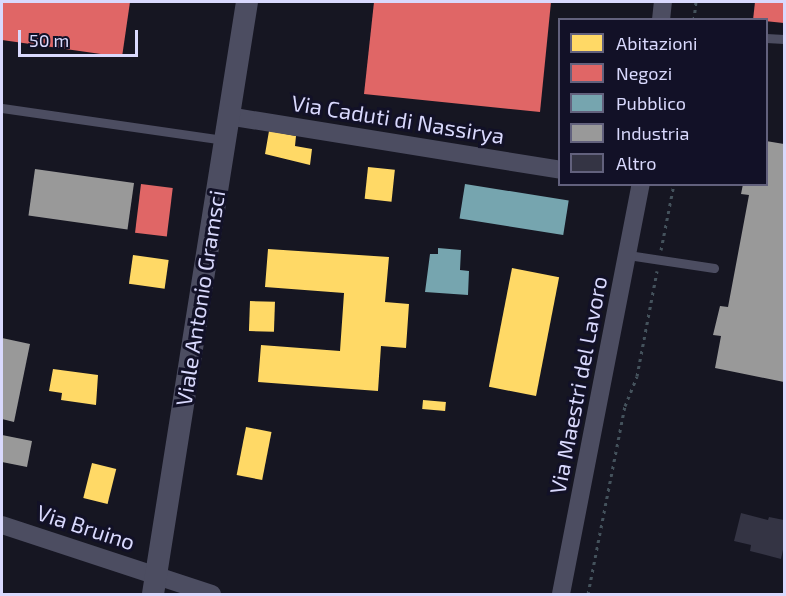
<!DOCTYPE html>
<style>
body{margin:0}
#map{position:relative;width:786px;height:596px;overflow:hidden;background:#161622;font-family:"Exo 2",sans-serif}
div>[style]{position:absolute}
.homes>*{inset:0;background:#ffd966;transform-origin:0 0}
.shops>*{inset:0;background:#e06666;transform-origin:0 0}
.public>*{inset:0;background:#76a5af;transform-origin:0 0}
.industry>*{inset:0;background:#999;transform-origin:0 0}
.building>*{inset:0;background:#343444}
.path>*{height:3px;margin-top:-1.5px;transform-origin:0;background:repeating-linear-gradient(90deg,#44525c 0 3px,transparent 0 7.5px)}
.service>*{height:9px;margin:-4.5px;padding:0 4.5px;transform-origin:4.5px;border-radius:4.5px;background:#4c4d61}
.minor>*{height:18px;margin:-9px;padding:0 9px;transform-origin:9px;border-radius:9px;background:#4c4d61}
.tertiary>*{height:22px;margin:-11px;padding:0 11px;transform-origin:11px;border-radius:11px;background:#4c4d61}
span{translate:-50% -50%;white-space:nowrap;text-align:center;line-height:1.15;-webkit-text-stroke:6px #121127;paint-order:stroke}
.street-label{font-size:22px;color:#d9d9fd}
.frame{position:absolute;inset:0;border:3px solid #d9d9fd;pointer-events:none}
.legend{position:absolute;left:558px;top:18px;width:210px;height:168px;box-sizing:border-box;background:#121127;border:2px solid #62617d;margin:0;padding:8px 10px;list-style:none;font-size:18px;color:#d9d9fd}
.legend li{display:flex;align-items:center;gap:12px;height:30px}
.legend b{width:30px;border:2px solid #62617d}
.scale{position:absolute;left:18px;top:30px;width:120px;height:27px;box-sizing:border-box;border:3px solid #d9d9fd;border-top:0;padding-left:8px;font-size:18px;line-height:21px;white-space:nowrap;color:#d9d9fd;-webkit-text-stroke:4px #121127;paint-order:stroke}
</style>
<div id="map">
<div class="homes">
<i style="clip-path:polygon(269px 131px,296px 136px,295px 146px,312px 149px,310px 165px,265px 154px)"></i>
<i style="left:368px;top:167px;width:27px;height:32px;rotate:6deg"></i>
<i style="clip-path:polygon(268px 249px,389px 257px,385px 302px,409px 304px,406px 348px,381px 346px,378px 391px,258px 382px,261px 345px,340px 351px,344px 293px,265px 287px)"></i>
<i style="left:133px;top:255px;width:36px;height:29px;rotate:8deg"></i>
<i style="left:512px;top:268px;width:48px;height:121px;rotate:11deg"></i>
<i style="left:250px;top:301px;width:25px;height:30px;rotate:2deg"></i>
<i style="clip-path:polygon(53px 369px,98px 375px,96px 405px,61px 400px,62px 393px,49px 391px)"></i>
<i style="left:423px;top:400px;width:23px;height:9px;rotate:5deg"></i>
<i style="left:246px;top:427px;width:26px;height:49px;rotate:11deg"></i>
<i style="left:92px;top:463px;width:25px;height:36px;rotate:14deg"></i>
</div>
<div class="shops">
<i style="clip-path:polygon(2px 2px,130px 2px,122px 57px,2px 40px)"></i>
<i style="clip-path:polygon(374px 2px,551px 2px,540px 112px,364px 94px)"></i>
<i style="clip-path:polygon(755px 2px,784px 2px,784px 23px,753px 20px)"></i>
<i style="left:141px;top:184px;width:32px;height:49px;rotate:7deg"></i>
</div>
<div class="public">
<i style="left:465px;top:184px;width:105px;height:35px;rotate:9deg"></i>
<i style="clip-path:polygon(438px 248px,461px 250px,460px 270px,469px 271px,468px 295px,425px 292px,430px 254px,438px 254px)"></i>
</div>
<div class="industry">
<i style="clip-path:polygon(766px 141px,784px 144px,784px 382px,715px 368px,721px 336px,713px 335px,720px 306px,728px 307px,749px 195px,741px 194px,743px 184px,766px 184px)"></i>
<i style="left:35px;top:169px;width:100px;height:47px;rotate:8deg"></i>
<i style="clip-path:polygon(2px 338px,30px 344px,14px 422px,2px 419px)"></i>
<i style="clip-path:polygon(2px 435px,32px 441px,27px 467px,2px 462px)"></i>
</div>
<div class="building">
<i style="clip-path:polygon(741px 513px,768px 520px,769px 517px,784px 520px,784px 545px,781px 559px,750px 551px,751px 545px,734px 541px)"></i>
</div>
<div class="path">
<i style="left:694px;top:20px;width:18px;rotate:-84deg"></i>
<i style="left:661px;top:250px;width:67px;rotate:-78.9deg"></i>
<i style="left:588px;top:594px;width:192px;rotate:-78.9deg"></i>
<i style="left:625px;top:406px;width:32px;rotate:-68deg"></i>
<i style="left:637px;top:376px;width:107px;rotate:-79.2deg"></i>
</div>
<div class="service">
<i style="left:766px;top:38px;width:18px;rotate:3deg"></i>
<i style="left:2px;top:108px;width:225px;rotate:8.2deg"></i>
<i style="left:628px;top:255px;width:87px;rotate:8.6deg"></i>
</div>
<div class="minor">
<i style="left:661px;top:20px;width:18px;rotate:-84deg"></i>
<i style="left:228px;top:116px;width:336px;rotate:9.2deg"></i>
<i style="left:2px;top:525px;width:221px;rotate:18.2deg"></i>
<i style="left:561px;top:594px;width:418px;rotate:-79deg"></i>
</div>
<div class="tertiary">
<i style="left:153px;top:594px;width:599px;rotate:-80.98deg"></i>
</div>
<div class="street-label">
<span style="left:398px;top:119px;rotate:9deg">Via Caduti di Nassirya</span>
<span style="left:200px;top:298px;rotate:-81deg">Viale Antonio Gramsci</span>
<span style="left:578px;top:385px;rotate:-79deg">Via Maestri del Lavoro</span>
<span style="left:86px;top:527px;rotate:18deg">Via Bruino</span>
</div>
<div class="frame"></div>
<ul class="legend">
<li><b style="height:16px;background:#ffd966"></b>Abitazioni</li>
<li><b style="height:16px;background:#e06666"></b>Negozi</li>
<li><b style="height:16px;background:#76a5af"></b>Pubblico</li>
<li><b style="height:16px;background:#999"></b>Industria</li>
<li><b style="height:16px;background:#343444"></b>Altro</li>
</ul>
<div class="scale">50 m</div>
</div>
